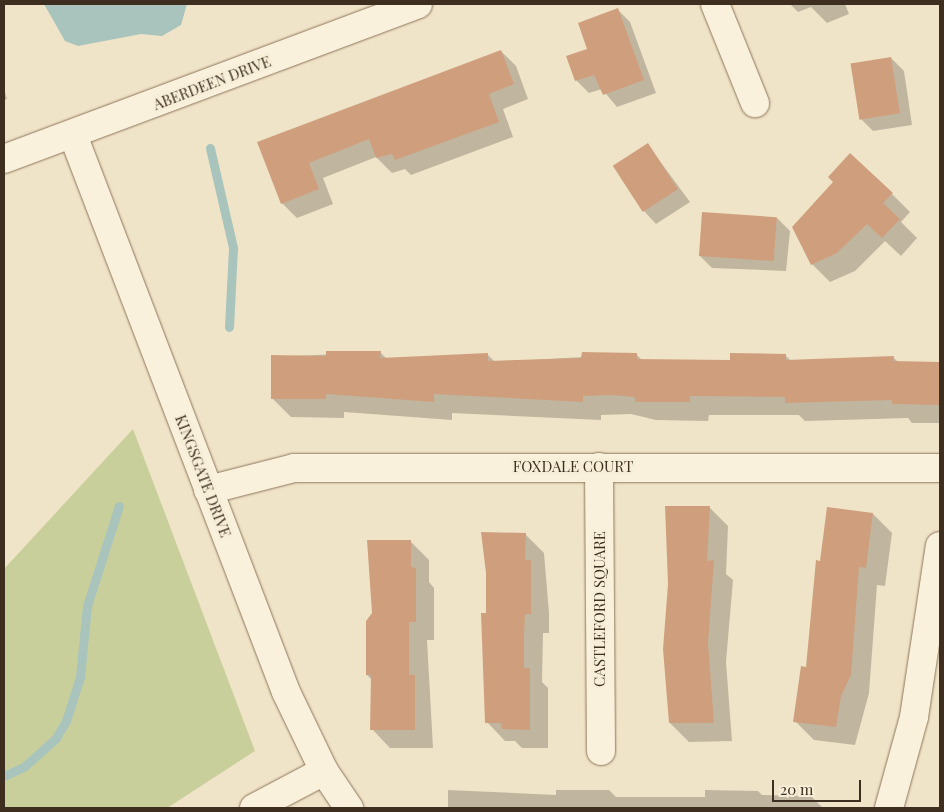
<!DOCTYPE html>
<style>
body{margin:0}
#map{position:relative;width:944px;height:812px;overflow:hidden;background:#f0e4c8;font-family:"Playfair Display",serif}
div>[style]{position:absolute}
.green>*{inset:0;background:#c9cf9b}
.water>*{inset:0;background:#a9c4bc}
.shadow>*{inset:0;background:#0003}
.stream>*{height:9px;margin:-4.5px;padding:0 4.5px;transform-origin:4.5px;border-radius:4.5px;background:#a9c4bc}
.building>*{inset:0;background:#cf9f7d;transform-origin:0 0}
.roads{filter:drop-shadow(0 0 1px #8d765c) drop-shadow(0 0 1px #8d765c)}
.minor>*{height:28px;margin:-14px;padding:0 14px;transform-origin:14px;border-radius:14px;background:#faf1dc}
span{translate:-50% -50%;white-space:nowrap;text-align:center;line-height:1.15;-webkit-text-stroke:5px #f7eed8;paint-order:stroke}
.street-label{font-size:15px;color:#3d2e20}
.frame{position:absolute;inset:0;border:5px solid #3d2e20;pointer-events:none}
.scale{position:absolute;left:772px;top:780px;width:89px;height:22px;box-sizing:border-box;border:2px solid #3d2e20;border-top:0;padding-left:6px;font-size:15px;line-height:18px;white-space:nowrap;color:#3d2e20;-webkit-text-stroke:4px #f7eed8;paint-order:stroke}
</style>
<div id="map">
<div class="green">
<i style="clip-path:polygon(133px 429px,255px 751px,167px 808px,4px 808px,4px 569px)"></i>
</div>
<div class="water">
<i style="clip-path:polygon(44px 4px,187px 4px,181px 25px,162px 36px,141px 34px,78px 46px,65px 41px)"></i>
</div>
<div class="shadow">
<i style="clip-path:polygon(790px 4px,845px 4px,849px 14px,827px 23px,811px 7px,798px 12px)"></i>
<i style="clip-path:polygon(617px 9px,630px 22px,656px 93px,617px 107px,602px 89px,589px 93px,576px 80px,589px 49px)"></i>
<i style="clip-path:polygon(501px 51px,516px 66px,528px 99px,503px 109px,513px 137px,411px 175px,405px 169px,392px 173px,376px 157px,323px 178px,333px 204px,297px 218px,282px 203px,259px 143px)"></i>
<i style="clip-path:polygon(891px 58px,904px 71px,912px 125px,873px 131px,860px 118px)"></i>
<i style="clip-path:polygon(4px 89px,7px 99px,4px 100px)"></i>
<i style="clip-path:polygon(648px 145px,690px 202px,656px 224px,644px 211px)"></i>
<i style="clip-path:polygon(892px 194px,910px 212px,901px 222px,917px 238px,901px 256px,885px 241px,855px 271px,830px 282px,812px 264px)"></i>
<i style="clip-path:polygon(777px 218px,790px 231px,786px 271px,712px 268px,699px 255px)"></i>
<i style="clip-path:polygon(380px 352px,387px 359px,487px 354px,495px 362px,636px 354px,642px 360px,731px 361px,785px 355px,791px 361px,893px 357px,899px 363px,940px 363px,940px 423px,912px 423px,908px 418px,805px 421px,799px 415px,709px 415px,708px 421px,656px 420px,631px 414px,601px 415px,601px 420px,452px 413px,452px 420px,344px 412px,344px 418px,291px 417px,272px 398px,272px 357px)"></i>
<i style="clip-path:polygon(709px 507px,728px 526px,726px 574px,733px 580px,726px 662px,732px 741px,689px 742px,670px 723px)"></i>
<i style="clip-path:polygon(873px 514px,892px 533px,885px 586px,877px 585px,869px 693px,855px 745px,814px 740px,795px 721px,807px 669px,821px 562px)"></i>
<i style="clip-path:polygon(525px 534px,544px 553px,549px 613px,549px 633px,543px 633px,542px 682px,548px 688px,548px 748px,522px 748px,515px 741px,505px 741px,487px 722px,487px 614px)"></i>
<i style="clip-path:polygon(411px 542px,429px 560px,429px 582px,434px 588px,434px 640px,427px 640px,433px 748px,390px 748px,372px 729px,372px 680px,367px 675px,373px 613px)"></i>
<i style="clip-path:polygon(448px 790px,556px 795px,556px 790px,609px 790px,616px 797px,705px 797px,705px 790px,758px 791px,762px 795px,811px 796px,823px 808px,448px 808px)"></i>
</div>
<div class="stream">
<i style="left:210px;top:148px;width:103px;rotate:77deg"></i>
<i style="left:233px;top:248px;width:79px;rotate:92.9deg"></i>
<i style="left:4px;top:776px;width:23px;rotate:-25deg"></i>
<i style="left:25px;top:766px;width:42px;rotate:-42.1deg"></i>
<i style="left:56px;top:738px;width:20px;rotate:-60deg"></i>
<i style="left:66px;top:721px;width:46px;rotate:-72.3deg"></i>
<i style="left:80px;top:677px;width:71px;rotate:-84.4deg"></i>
<i style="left:87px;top:606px;width:105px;rotate:-72.3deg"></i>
</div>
<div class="building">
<i style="clip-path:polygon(618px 8px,644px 80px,603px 95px,594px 75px,575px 81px,566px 56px,587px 49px,578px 23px)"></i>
<i style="clip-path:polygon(501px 50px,514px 84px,489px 94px,499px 122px,395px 160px,392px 154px,376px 158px,369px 139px,309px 163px,319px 189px,281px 204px,257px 142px)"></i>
<i style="left:891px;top:57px;width:57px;height:41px;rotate:81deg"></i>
<i style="left:648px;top:143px;width:55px;height:42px;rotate:57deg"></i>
<i style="clip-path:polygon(850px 153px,893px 193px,883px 203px,900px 219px,882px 238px,867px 224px,837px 253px,811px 265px,792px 227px,833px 182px,828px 177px)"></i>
<i style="left:702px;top:212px;width:75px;height:44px;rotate:4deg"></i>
<i style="clip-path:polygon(326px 351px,381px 351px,380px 358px,488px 353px,488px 361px,581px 358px,582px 352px,637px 353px,637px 359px,730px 360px,730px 353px,786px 354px,786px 360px,894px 356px,893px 361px,940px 362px,940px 405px,892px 404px,892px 400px,785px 403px,785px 397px,690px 396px,690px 402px,635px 402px,635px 397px,612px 395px,583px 396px,583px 402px,434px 394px,434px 402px,326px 394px,326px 399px,271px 399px,271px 355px,326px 356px)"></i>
<i style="clip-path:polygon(665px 506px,710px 506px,707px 561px,714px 560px,708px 643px,714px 723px,669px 723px,663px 649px,668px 584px)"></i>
<i style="clip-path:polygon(827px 507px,873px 513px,866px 568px,859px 567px,851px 675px,841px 696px,836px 727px,793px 722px,801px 666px,806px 667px,816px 560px,820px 561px)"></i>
<i style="clip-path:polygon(481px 532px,526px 533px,525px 560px,531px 560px,531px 614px,525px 614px,524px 636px,524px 668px,530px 668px,530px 730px,502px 729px,501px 723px,485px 723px,481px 613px,486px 613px,486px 573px)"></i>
<i style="clip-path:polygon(367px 540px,411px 540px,411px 567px,416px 568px,416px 622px,409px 622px,409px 675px,415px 675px,415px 730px,370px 730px,371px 675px,366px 675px,366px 621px,372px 613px)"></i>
</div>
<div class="roads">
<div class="minor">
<i style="left:715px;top:4px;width:107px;rotate:68deg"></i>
<i style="left:73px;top:135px;width:596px;rotate:69.07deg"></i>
<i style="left:286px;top:692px;width:88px;rotate:64.3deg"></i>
<i style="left:324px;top:771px;width:45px;rotate:56deg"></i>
<i style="left:4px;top:159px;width:442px;rotate:-20.5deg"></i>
<i style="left:599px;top:467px;width:284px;rotate:89.6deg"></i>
<i style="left:208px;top:490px;width:89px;rotate:-14.3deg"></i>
<i style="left:294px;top:468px;width:646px"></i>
<i style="left:254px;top:808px;width:79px;rotate:-27.9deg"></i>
<i style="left:889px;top:808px;width:94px;rotate:-74.6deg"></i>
<i style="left:914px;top:717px;width:173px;rotate:-81.4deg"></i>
</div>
</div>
<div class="street-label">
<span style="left:212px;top:83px;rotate:-21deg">ABERDEEN DRIVE</span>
<span style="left:573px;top:467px">FOXDALE COURT</span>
<span style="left:203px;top:476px;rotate:69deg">KINGSGATE DRIVE</span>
<span style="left:600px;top:609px;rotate:-90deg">CASTLEFORD SQUARE</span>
</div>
<div class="frame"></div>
<div class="scale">20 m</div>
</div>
